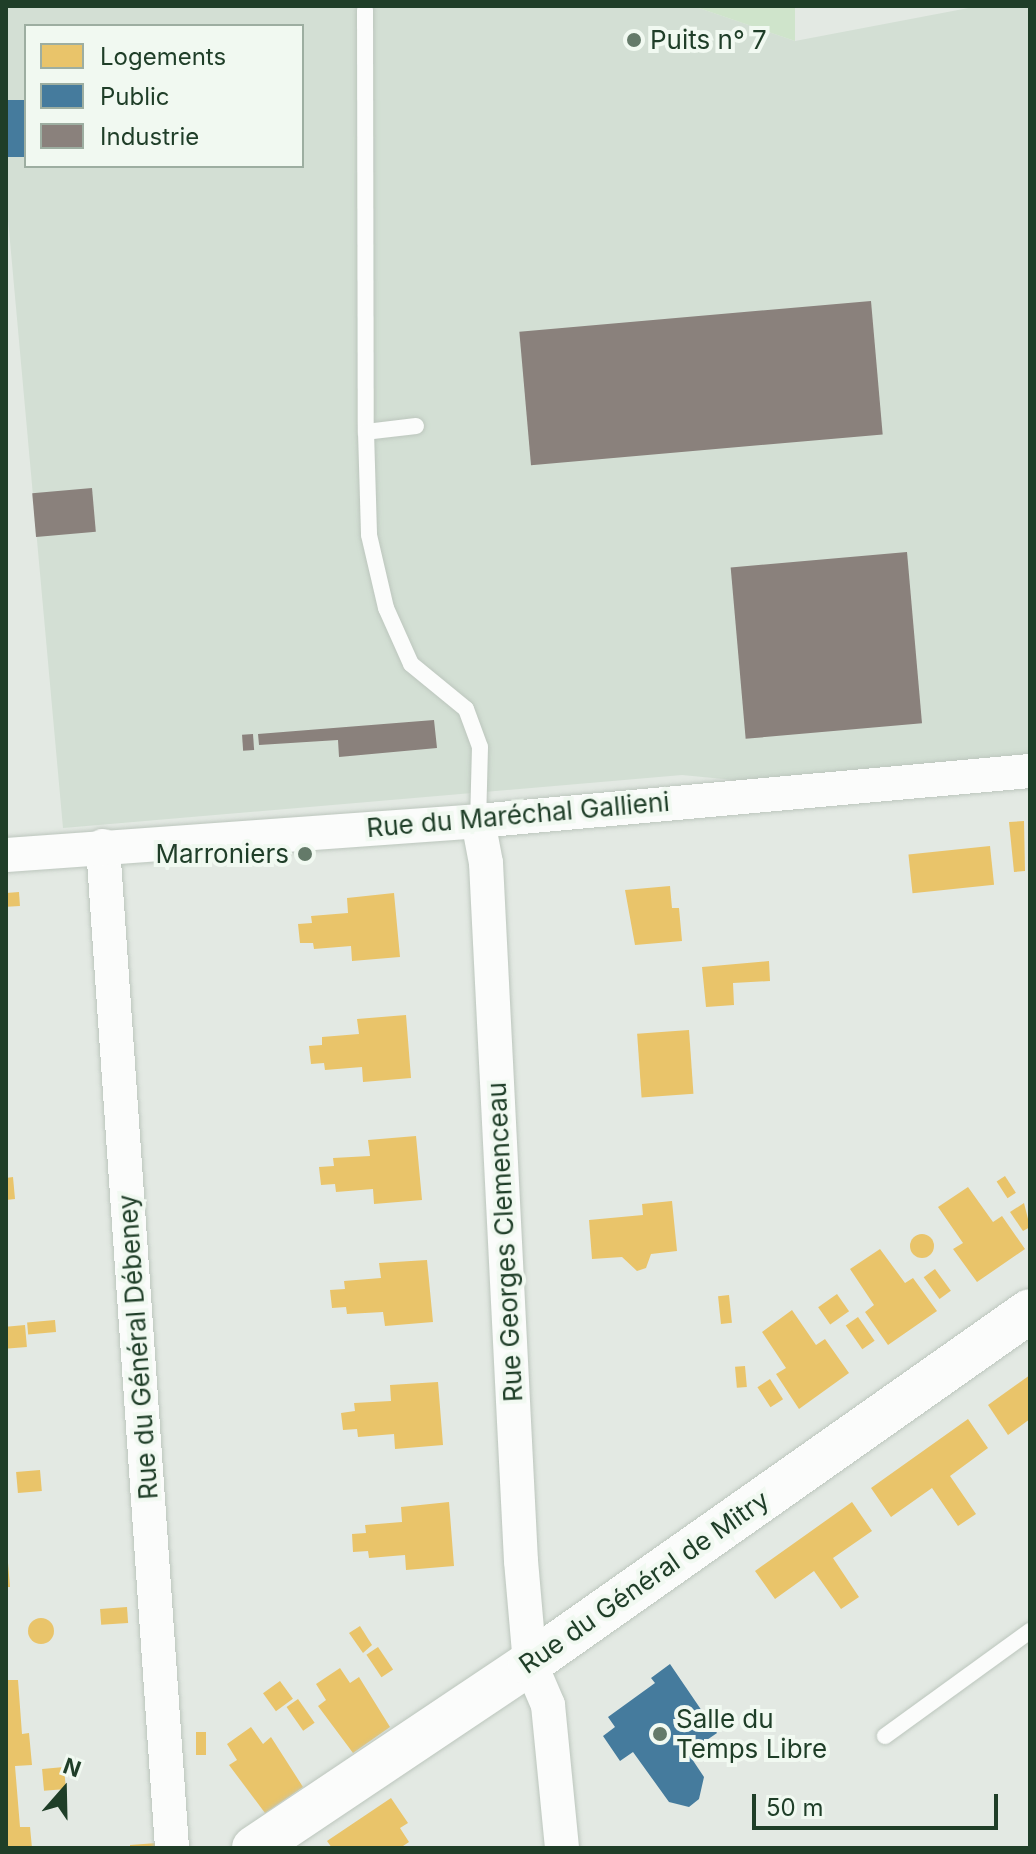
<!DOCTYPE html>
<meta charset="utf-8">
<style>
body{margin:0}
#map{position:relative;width:1036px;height:1854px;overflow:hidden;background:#e3e9e3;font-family:Inter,sans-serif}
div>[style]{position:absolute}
.built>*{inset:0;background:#d3dfd4}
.green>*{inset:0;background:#cfe4cb}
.homes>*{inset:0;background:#e9c46a;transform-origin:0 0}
.round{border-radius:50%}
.public>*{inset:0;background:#457b9d;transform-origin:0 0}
.industry>*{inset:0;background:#8a817c;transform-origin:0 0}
.roads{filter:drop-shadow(0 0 2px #bcc6bd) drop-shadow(0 0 2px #bcc6bd)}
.lane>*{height:16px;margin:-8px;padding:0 8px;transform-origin:8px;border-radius:8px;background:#fbfcfb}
.street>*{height:34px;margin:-17px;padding:0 17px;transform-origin:17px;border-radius:17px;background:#fbfcfb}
.secondary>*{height:44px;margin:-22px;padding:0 22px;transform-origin:22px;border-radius:22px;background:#fbfcfb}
.dots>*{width:22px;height:22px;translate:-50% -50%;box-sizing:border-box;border:4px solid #f1f9f1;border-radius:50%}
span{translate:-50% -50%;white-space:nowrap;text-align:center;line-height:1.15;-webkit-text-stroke:8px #f1f9f1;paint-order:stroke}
.poi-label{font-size:26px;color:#1f3e28}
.left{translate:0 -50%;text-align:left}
.right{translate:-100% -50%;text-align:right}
.street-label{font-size:26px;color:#1f3e28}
.frame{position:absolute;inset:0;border:8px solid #1f3e28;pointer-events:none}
.legend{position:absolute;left:24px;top:24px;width:280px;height:144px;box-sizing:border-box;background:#f1f9f1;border:2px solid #9daea1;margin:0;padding:10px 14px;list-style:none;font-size:24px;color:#1f3e28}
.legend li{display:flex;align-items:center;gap:16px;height:40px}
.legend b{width:40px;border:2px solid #9daea1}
.north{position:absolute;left:24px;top:1750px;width:80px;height:80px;-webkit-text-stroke:6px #f1f9f1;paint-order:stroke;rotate:20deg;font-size:22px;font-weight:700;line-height:32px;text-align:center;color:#1f3e28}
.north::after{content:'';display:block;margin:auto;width:28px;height:36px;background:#1f3e28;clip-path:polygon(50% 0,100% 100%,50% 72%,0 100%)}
.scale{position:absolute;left:752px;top:1794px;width:246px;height:36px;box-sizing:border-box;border:4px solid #1f3e28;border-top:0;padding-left:10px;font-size:24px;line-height:28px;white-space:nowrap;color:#1f3e28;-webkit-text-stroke:6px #f1f9f1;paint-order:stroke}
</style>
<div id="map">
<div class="built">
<i style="clip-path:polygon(evenodd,6px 6px,693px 6px,795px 41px,979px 6px,1030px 6px,1030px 771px,826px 789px,682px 775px,63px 828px,6px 197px,6px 6px,26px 26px,302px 26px,302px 166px,26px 166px,26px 26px)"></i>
</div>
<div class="green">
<i style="clip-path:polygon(693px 6px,795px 6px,795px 41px)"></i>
</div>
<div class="homes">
<i style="clip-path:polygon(1024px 821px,1025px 871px,1014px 872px,1009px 822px)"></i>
<i style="left:990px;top:846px;width:39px;height:82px;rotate:84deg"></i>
<i style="clip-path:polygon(670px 886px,672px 908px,679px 908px,682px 941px,635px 945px,625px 890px)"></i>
<i style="left:19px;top:892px;width:14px;height:13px;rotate:86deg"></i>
<i style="clip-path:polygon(394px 893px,400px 957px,352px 961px,351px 946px,314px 949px,313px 943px,300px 943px,298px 924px,312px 923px,311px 916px,348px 913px,347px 898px)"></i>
<i style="clip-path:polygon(769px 961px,770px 981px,733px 983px,734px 1005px,706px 1007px,702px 967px)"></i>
<i style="clip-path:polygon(406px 1015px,411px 1078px,363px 1082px,362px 1067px,325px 1070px,324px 1063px,311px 1064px,309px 1046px,322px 1045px,322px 1037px,359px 1034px,357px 1019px)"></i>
<i style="left:689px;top:1030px;width:64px;height:52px;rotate:86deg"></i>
<i style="clip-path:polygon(416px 1136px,422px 1200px,374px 1204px,373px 1189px,336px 1192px,335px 1184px,321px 1185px,319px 1167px,334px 1166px,333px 1158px,370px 1156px,368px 1140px)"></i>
<i style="left:1005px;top:1176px;width:20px;height:10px;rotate:57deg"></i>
<i style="clip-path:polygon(13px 1177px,15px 1199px,6px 1200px,6px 1178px)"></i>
<i style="clip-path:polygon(968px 1187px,993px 1222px,1002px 1216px,1025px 1249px,977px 1282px,953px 1249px,963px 1243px,938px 1207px)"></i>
<i style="clip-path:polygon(672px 1201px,677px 1251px,651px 1254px,646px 1268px,637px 1271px,622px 1257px,592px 1259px,589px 1220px,643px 1215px,642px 1204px)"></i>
<i style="clip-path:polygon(1024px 1203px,1030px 1227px,1023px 1231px,1010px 1212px)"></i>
<i class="round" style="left:910px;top:1234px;width:24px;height:24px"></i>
<i style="clip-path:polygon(880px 1249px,905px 1283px,913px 1278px,937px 1311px,888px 1345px,865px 1312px,874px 1305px,850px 1269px)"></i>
<i style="clip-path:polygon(427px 1260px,433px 1322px,385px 1326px,383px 1312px,347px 1314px,346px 1307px,332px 1308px,330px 1290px,345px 1289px,344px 1281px,381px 1278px,379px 1263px)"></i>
<i style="left:935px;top:1269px;width:27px;height:14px;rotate:54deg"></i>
<i style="left:837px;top:1294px;width:21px;height:23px;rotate:55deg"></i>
<i style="left:729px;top:1295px;width:28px;height:11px;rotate:84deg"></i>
<i style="clip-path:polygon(792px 1310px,816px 1345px,825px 1339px,849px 1373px,799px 1409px,776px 1374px,786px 1368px,762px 1332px)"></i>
<i style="left:858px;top:1317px;width:29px;height:15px;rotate:55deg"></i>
<i style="left:55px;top:1320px;width:12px;height:28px;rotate:85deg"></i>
<i style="left:25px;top:1325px;width:22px;height:19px;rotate:85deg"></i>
<i style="left:745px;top:1366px;width:21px;height:10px;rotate:85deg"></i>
<i style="clip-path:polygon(1030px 1375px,1030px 1419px,1008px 1435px,988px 1405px)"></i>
<i style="left:770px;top:1379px;width:24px;height:15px;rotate:57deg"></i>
<i style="clip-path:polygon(438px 1382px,443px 1445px,395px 1449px,394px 1434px,358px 1437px,357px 1429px,343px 1430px,341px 1413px,355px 1411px,354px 1403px,391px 1401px,390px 1385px)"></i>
<i style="clip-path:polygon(968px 1419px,988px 1448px,950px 1476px,976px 1514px,958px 1526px,932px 1488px,891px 1517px,871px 1488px)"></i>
<i style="left:40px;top:1470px;width:21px;height:24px;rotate:85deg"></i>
<i style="clip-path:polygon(449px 1502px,454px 1566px,406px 1570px,405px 1555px,369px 1558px,368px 1551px,353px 1552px,352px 1534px,366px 1533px,365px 1525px,402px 1522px,401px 1507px)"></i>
<i style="clip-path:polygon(852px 1502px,872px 1531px,833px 1558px,859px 1597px,841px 1609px,814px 1571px,775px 1599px,755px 1571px)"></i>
<i style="clip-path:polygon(6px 1563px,8px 1563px,10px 1587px,6px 1587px)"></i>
<i style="left:127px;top:1607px;width:16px;height:27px;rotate:86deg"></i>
<i class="round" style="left:28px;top:1618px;width:26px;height:26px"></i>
<i style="clip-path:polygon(360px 1626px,372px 1645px,363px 1653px,349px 1633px)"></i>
<i style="left:378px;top:1647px;width:27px;height:14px;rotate:56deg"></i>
<i style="clip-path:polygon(340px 1668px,350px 1683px,359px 1677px,390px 1727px,353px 1753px,318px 1706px,326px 1700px,316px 1684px)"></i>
<i style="clip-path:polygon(6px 1680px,18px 1680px,22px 1734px,29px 1733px,32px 1765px,15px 1766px,20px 1827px,30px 1827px,32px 1848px,6px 1848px)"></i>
<i style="left:280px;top:1681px;width:22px;height:21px;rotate:54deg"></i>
<i style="left:298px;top:1699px;width:29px;height:14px;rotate:55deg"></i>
<i style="clip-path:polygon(251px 1727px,263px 1744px,271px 1737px,303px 1787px,265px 1813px,229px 1765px,237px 1760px,227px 1744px)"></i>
<i style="left:196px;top:1732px;width:10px;height:23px"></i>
<i style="left:64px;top:1767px;width:22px;height:22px;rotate:85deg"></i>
<i style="clip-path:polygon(391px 1798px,408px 1823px,400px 1828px,409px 1842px,400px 1848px,332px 1848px,327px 1841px)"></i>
<i style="clip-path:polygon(157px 1843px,157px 1848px,130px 1848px,130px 1845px)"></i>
</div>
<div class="public">
<i style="left:26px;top:100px;width:57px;height:20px;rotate:90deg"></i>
<i style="clip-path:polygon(670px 1664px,717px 1733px,688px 1753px,704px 1777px,699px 1799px,689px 1807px,669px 1802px,633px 1752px,620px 1761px,603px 1736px,615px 1727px,608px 1717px,655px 1683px,651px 1678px)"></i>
</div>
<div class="industry">
<i style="left:871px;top:301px;width:134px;height:353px;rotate:85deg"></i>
<i style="left:92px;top:488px;width:44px;height:60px;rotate:85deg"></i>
<i style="left:907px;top:552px;width:172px;height:177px;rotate:85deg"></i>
<i style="clip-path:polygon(434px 720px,437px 748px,339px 757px,338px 740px,259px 745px,258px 734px)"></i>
<i style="left:253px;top:734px;width:16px;height:11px;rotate:86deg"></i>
</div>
<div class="roads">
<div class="lane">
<i style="left:365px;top:10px;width:422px;rotate:89.9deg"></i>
<i style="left:416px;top:426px;width:50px;rotate:173.2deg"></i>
<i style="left:366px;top:432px;width:103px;rotate:88.3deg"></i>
<i style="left:369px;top:535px;width:75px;rotate:76.9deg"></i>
<i style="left:386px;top:608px;width:61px;rotate:65.9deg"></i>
<i style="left:411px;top:664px;width:71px;rotate:39.3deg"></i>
<i style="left:466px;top:709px;width:40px;rotate:69.8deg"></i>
<i style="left:480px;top:747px;width:74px;rotate:91.5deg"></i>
<i style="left:885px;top:1736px;width:179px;rotate:-35.9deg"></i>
</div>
<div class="street">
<i style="left:478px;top:821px;width:43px;rotate:79.2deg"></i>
<i style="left:486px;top:863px;width:699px;rotate:87.13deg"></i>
<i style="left:521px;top:1561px;width:102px;rotate:85deg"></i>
<i style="left:530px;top:1663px;width:46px;rotate:66.8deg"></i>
<i style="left:548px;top:1705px;width:144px;rotate:84.4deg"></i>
<i style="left:103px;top:846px;width:1004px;rotate:86.06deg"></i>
<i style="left:6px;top:855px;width:473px;rotate:-4.1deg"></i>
<i style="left:478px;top:821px;width:554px;rotate:-5.18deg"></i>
</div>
<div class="secondary">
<i style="left:254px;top:1848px;width:332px;rotate:-33.8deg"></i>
<i style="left:530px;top:1663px;width:611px;rotate:-35.15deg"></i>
</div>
</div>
<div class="dots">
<i style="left:634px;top:40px;background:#647a69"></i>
<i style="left:305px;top:854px;background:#647a69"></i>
<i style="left:660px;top:1734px;background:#647a69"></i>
</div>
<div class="poi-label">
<span class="left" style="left:650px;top:40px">Puits n° 7</span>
<span class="right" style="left:289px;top:854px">Marroniers</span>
<span class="left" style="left:676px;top:1734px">Salle du<br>Temps Libre</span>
</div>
<div class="street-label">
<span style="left:518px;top:815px;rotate:-5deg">Rue du Maréchal Gallieni</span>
<span style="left:505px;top:1242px;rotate:-93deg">Rue Georges Clemenceau</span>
<span style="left:138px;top:1347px;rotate:-94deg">Rue du Général Débeney</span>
<span style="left:644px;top:1582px;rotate:-35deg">Rue du Général de Mitry</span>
</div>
<div class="frame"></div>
<ul class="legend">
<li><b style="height:22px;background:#e9c46a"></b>Logements</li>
<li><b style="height:22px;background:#457b9d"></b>Public</li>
<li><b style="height:22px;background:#8a817c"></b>Industrie</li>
</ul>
<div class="north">N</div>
<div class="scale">50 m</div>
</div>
